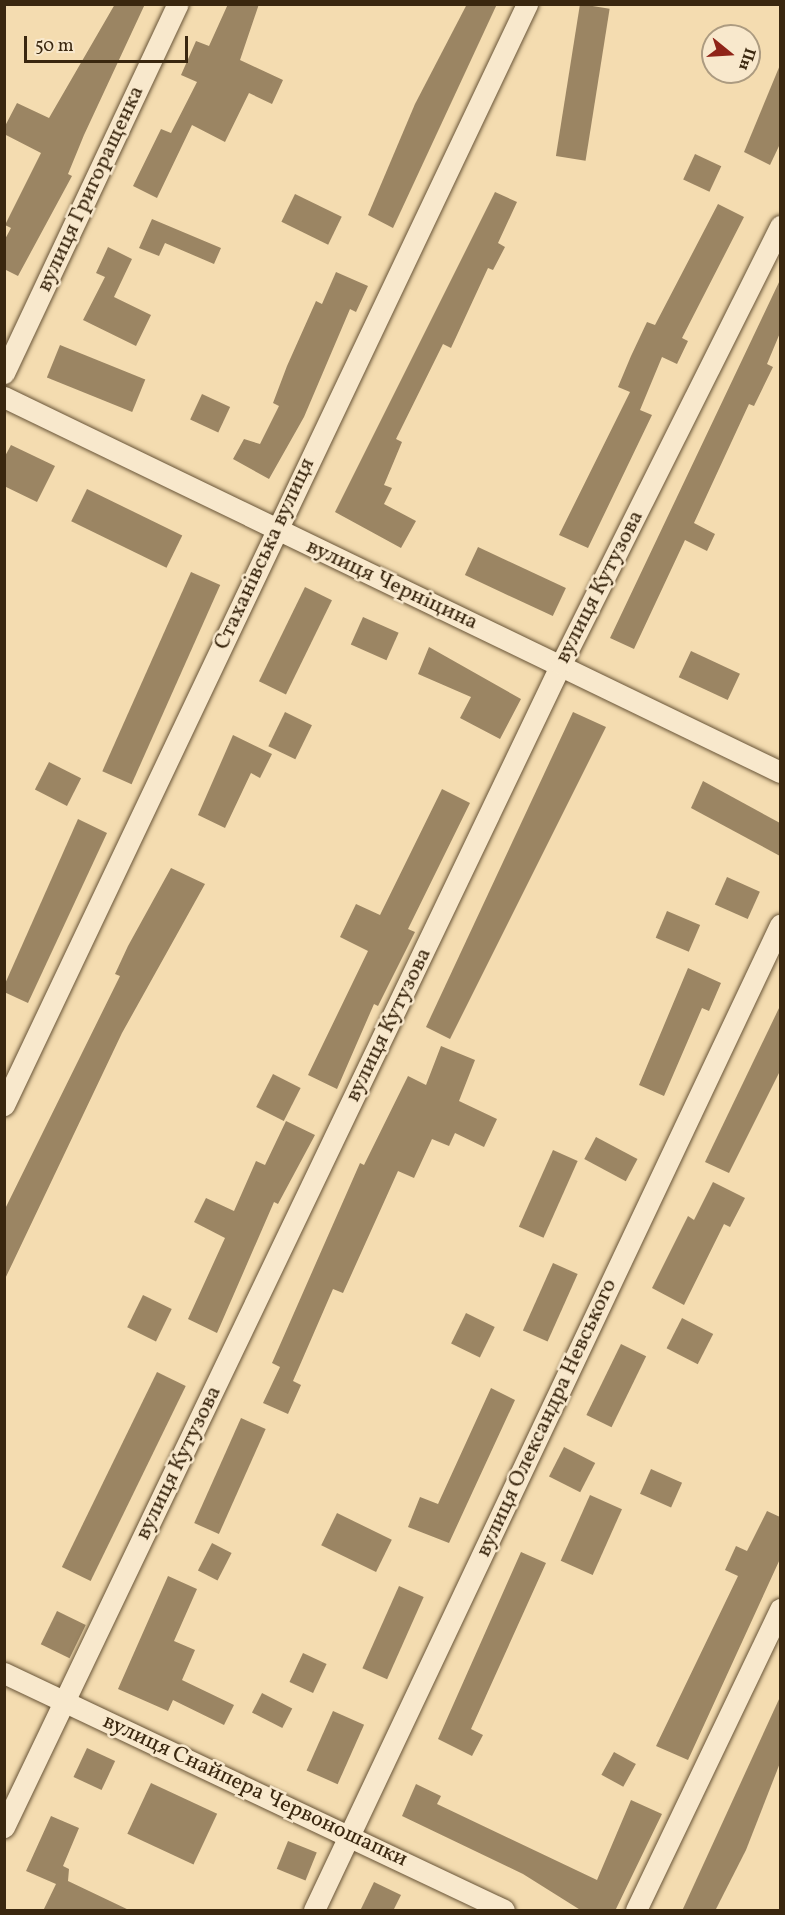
<!DOCTYPE html>
<meta charset="utf-8">
<style>
body{margin:0}
#map{position:relative;width:785px;height:1915px;overflow:hidden;background:#f4dcb0;font-family:Vollkorn,serif}
div>[style]{position:absolute}
.building>*{inset:0;background:#9b8563;transform-origin:0 0}
.roads{filter:drop-shadow(0 0 2px #685437) drop-shadow(0 0 2px #685437)}
.minor>*{height:21px;margin:-10.5px;padding:0 10.5px;transform-origin:10.5px;border-radius:10.5px;background:#f8e8cc}
span{translate:-50% -50%;white-space:nowrap;text-align:center;line-height:1.15;-webkit-text-stroke:5px #f8e8cc;paint-order:stroke}
.street-label{font-size:22px;color:#3a270f}
.frame{position:absolute;inset:0;border:6px solid #3a270f;pointer-events:none}
.north{position:absolute;left:701px;top:24px;width:60px;height:60px;box-sizing:border-box;background:#f8e8cc;border:2px solid #ac9b80;border-radius:50%;rotate:108deg;font-size:16px;font-weight:700;line-height:24px;text-align:center;color:#3a270f}
.north::after{content:'';display:block;margin:auto;width:21px;height:27px;background:#8f2418;clip-path:polygon(50% 0,100% 100%,50% 72%,0 100%)}
.scale{position:absolute;left:24px;top:36px;width:164px;height:27px;box-sizing:border-box;border:3px solid #3a270f;border-top:0;padding-left:8px;font-size:18px;line-height:21px;white-space:nowrap;color:#3a270f;-webkit-text-stroke:4px #f8e8cc;paint-order:stroke}
</style>
<div id="map">
<div class="building">
<i style="clip-path:polygon(115px 4px,145px 4px,84px 135px,68px 174px,72px 176px,18px 276px,4px 269px,4px 241px,11px 228px,5px 225px,41px 153px,4px 134px,4px 128px,17px 103px,49px 118px)"></i>
<i style="clip-path:polygon(228px 4px,259px 4px,240px 60px,283px 80px,272px 104px,249px 93px,225px 142px,192px 125px,157px 198px,133px 186px,161px 129px,171px 133px,197px 82px,181px 75px,196px 41px,209px 46px)"></i>
<i style="clip-path:polygon(467px 4px,497px 4px,393px 228px,368px 215px,415px 104px)"></i>
<i style="left:580px;top:4px;width:30px;height:154px;rotate:9deg"></i>
<i style="clip-path:polygon(780px 65px,780px 144px,770px 165px,744px 152px)"></i>
<i style="left:695px;top:154px;width:29px;height:28px;rotate:25deg"></i>
<i style="clip-path:polygon(495px 192px,517px 202px,498px 243px,505px 247px,493px 270px,488px 268px,451px 348px,443px 344px,396px 439px,402px 442px,384px 485px,392px 488px,384px 504px,416px 521px,401px 548px,335px 512px)"></i>
<i style="left:295px;top:194px;width:52px;height:31px;rotate:26deg"></i>
<i style="clip-path:polygon(718px 204px,744px 217px,682px 338px,688px 341px,677px 364px,662px 357px,640px 410px,652px 415px,588px 548px,559px 535px,630px 392px,618px 387px,631px 356px,647px 322px,655px 325px)"></i>
<i style="clip-path:polygon(152px 219px,221px 248px,214px 264px,165px 243px,159px 256px,139px 248px)"></i>
<i style="clip-path:polygon(108px 247px,132px 259px,114px 297px,151px 315px,136px 346px,83px 320px,105px 277px,96px 273px)"></i>
<i style="clip-path:polygon(336px 272px,368px 286px,356px 312px,350px 309px,304px 417px,269px 479px,233px 459px,244px 439px,260px 444px,279px 406px,273px 403px,287px 366px,316px 301px,322px 304px)"></i>
<i style="clip-path:polygon(780px 280px,780px 333px,767px 364px,773px 367px,754px 406px,749px 404px,694px 523px,715px 534px,707px 551px,685px 540px,634px 649px,610px 638px)"></i>
<i style="left:60px;top:345px;width:92px;height:35px;rotate:22deg"></i>
<i style="left:202px;top:394px;width:31px;height:28px;rotate:25deg"></i>
<i style="clip-path:polygon(11px 445px,55px 466px,37px 502px,4px 486px,4px 458px)"></i>
<i style="left:87px;top:489px;width:106px;height:36px;rotate:26deg"></i>
<i style="left:478px;top:547px;width:97px;height:31px;rotate:25deg"></i>
<i style="left:191px;top:572px;width:32px;height:218px;rotate:24deg"></i>
<i style="left:305px;top:587px;width:30px;height:105px;rotate:26deg"></i>
<i style="left:363px;top:617px;width:39px;height:30px;rotate:24deg"></i>
<i style="clip-path:polygon(429px 647px,521px 699px,500px 739px,460px 718px,471px 697px,418px 674px)"></i>
<i style="left:691px;top:651px;width:54px;height:29px;rotate:25deg"></i>
<i style="left:285px;top:712px;width:30px;height:38px;rotate:26deg"></i>
<i style="clip-path:polygon(573px 712px,606px 727px,450px 1039px,426px 1027px)"></i>
<i style="clip-path:polygon(233px 735px,272px 754px,260px 778px,251px 773px,225px 828px,198px 815px)"></i>
<i style="left:49px;top:762px;width:36px;height:31px;rotate:27deg"></i>
<i style="clip-path:polygon(703px 781px,780px 823px,780px 856px,691px 808px)"></i>
<i style="clip-path:polygon(442px 789px,470px 803px,408px 929px,415px 932px,378px 1006px,374px 1004px,337px 1089px,308px 1075px,368px 951px,340px 937px,356px 904px,380px 915px)"></i>
<i style="clip-path:polygon(78px 819px,107px 833px,28px 1003px,4px 992px,4px 986px)"></i>
<i style="clip-path:polygon(171px 868px,205px 884px,122px 1033px,4px 1281px,4px 1211px,120px 976px,115px 974px,128px 946px)"></i>
<i style="left:727px;top:877px;width:36px;height:30px;rotate:24deg"></i>
<i style="left:667px;top:911px;width:36px;height:29px;rotate:23deg"></i>
<i style="clip-path:polygon(688px 968px,721px 983px,709px 1011px,702px 1008px,664px 1096px,639px 1085px)"></i>
<i style="clip-path:polygon(780px 1006px,780px 1071px,729px 1173px,705px 1162px)"></i>
<i style="clip-path:polygon(441px 1046px,475px 1060px,459px 1101px,497px 1119px,484px 1147px,455px 1133px,449px 1146px,432px 1139px,414px 1178px,398px 1171px,343px 1293px,333px 1289px,293px 1381px,301px 1385px,288px 1414px,263px 1403px,280px 1367px,272px 1363px,360px 1163px,364px 1165px,408px 1076px,426px 1085px)"></i>
<i style="left:273px;top:1074px;width:31px;height:37px;rotate:27deg"></i>
<i style="clip-path:polygon(286px 1121px,315px 1135px,278px 1204px,274px 1202px,217px 1333px,188px 1319px,225px 1238px,194px 1222px,206px 1198px,234px 1211px,256px 1161px,265px 1165px)"></i>
<i style="left:596px;top:1137px;width:47px;height:25px;rotate:28deg"></i>
<i style="left:553px;top:1150px;width:27px;height:84px;rotate:24deg"></i>
<i style="clip-path:polygon(713px 1182px,745px 1198px,730px 1227px,724px 1224px,684px 1305px,652px 1288px,688px 1216px,694px 1220px)"></i>
<i style="left:553px;top:1263px;width:27px;height:74px;rotate:24deg"></i>
<i style="left:143px;top:1295px;width:32px;height:36px;rotate:26deg"></i>
<i style="left:466px;top:1313px;width:32px;height:34px;rotate:26deg"></i>
<i style="left:682px;top:1318px;width:35px;height:34px;rotate:27deg"></i>
<i style="left:621px;top:1344px;width:28px;height:79px;rotate:26deg"></i>
<i style="left:157px;top:1372px;width:32px;height:217px;rotate:26deg"></i>
<i style="clip-path:polygon(491px 1388px,515px 1400px,449px 1543px,408px 1527px,420px 1497px,438px 1504px)"></i>
<i style="left:241px;top:1418px;width:27px;height:115px;rotate:24deg"></i>
<i style="left:564px;top:1447px;width:35px;height:33px;rotate:27deg"></i>
<i style="left:651px;top:1469px;width:34px;height:27px;rotate:24deg"></i>
<i style="left:590px;top:1495px;width:35px;height:72px;rotate:24deg"></i>
<i style="clip-path:polygon(767px 1511px,780px 1517px,780px 1559px,688px 1760px,656px 1746px,738px 1576px,725px 1570px,736px 1546px,747px 1551px)"></i>
<i style="left:337px;top:1513px;width:61px;height:36px;rotate:26deg"></i>
<i style="left:212px;top:1543px;width:22px;height:31px;rotate:27deg"></i>
<i style="clip-path:polygon(521px 1552px,546px 1563px,471px 1729px,483px 1735px,472px 1756px,438px 1739px)"></i>
<i style="clip-path:polygon(168px 1576px,197px 1589px,174px 1641px,195px 1650px,182px 1680px,234px 1705px,224px 1725px,173px 1700px,168px 1711px,118px 1689px)"></i>
<i style="left:399px;top:1586px;width:27px;height:90px;rotate:24deg"></i>
<i style="left:57px;top:1611px;width:32px;height:37px;rotate:26deg"></i>
<i style="left:303px;top:1653px;width:26px;height:32px;rotate:25deg"></i>
<i style="left:262px;top:1693px;width:34px;height:22px;rotate:27deg"></i>
<i style="clip-path:polygon(780px 1697px,780px 1763px,746px 1850px,715px 1911px,682px 1911px)"></i>
<i style="left:333px;top:1711px;width:34px;height:65px;rotate:24deg"></i>
<i style="left:87px;top:1748px;width:31px;height:32px;rotate:25deg"></i>
<i style="left:614px;top:1752px;width:25px;height:26px;rotate:29deg"></i>
<i style="left:151px;top:1783px;width:73px;height:56px;rotate:25deg"></i>
<i style="clip-path:polygon(416px 1784px,441px 1796px,437px 1804px,597px 1880px,631px 1800px,662px 1814px,615px 1911px,582px 1911px,523px 1874px,402px 1816px)"></i>
<i style="clip-path:polygon(51px 1816px,79px 1828px,63px 1866px,69px 1869px,68px 1881px,131px 1911px,43px 1911px,56px 1884px,26px 1871px)"></i>
<i style="left:288px;top:1841px;width:31px;height:30px;rotate:22deg"></i>
<i style="clip-path:polygon(374px 1882px,401px 1895px,393px 1911px,360px 1911px)"></i>
</div>
<div class="roads">
<div class="minor">
<i style="left:4px;top:373px;width:408px;rotate:-64.8deg"></i>
<i style="left:4px;top:397px;width:862px;rotate:25.79deg"></i>
<i style="left:4px;top:1105px;width:1219px;rotate:-64.59deg"></i>
<i style="left:4px;top:1673px;width:553px;rotate:25.36deg"></i>
<i style="left:4px;top:1827px;width:1290px;rotate:-64.41deg"></i>
<i style="left:561px;top:664px;width:490px;rotate:-63.4deg"></i>
<i style="left:314px;top:1910px;width:1090px;rotate:-64.68deg"></i>
<i style="left:636px;top:1910px;width:334px;rotate:-64.4deg"></i>
</div>
</div>
<div class="street-label">
<span style="left:91px;top:189px;rotate:-65deg">вулиця Григоращенка</span>
<span style="left:265px;top:554px;rotate:-65deg">Стаханівська вулиця</span>
<span style="left:392px;top:585px;rotate:25deg">вулиця Черніцина</span>
<span style="left:600px;top:587px;rotate:-63deg">вулиця Кутузова</span>
<span style="left:389px;top:1025px;rotate:-64deg">вулиця Кутузова</span>
<span style="left:547px;top:1418px;rotate:-65deg">вулиця Олександра Невського</span>
<span style="left:179px;top:1463px;rotate:-64deg">вулиця Кутузова</span>
<span style="left:255px;top:1791px;rotate:25deg">вулиця Снайпера Червоношапки</span>
</div>
<div class="frame"></div>
<div class="north">Пн</div>
<div class="scale">50 m</div>
</div>
